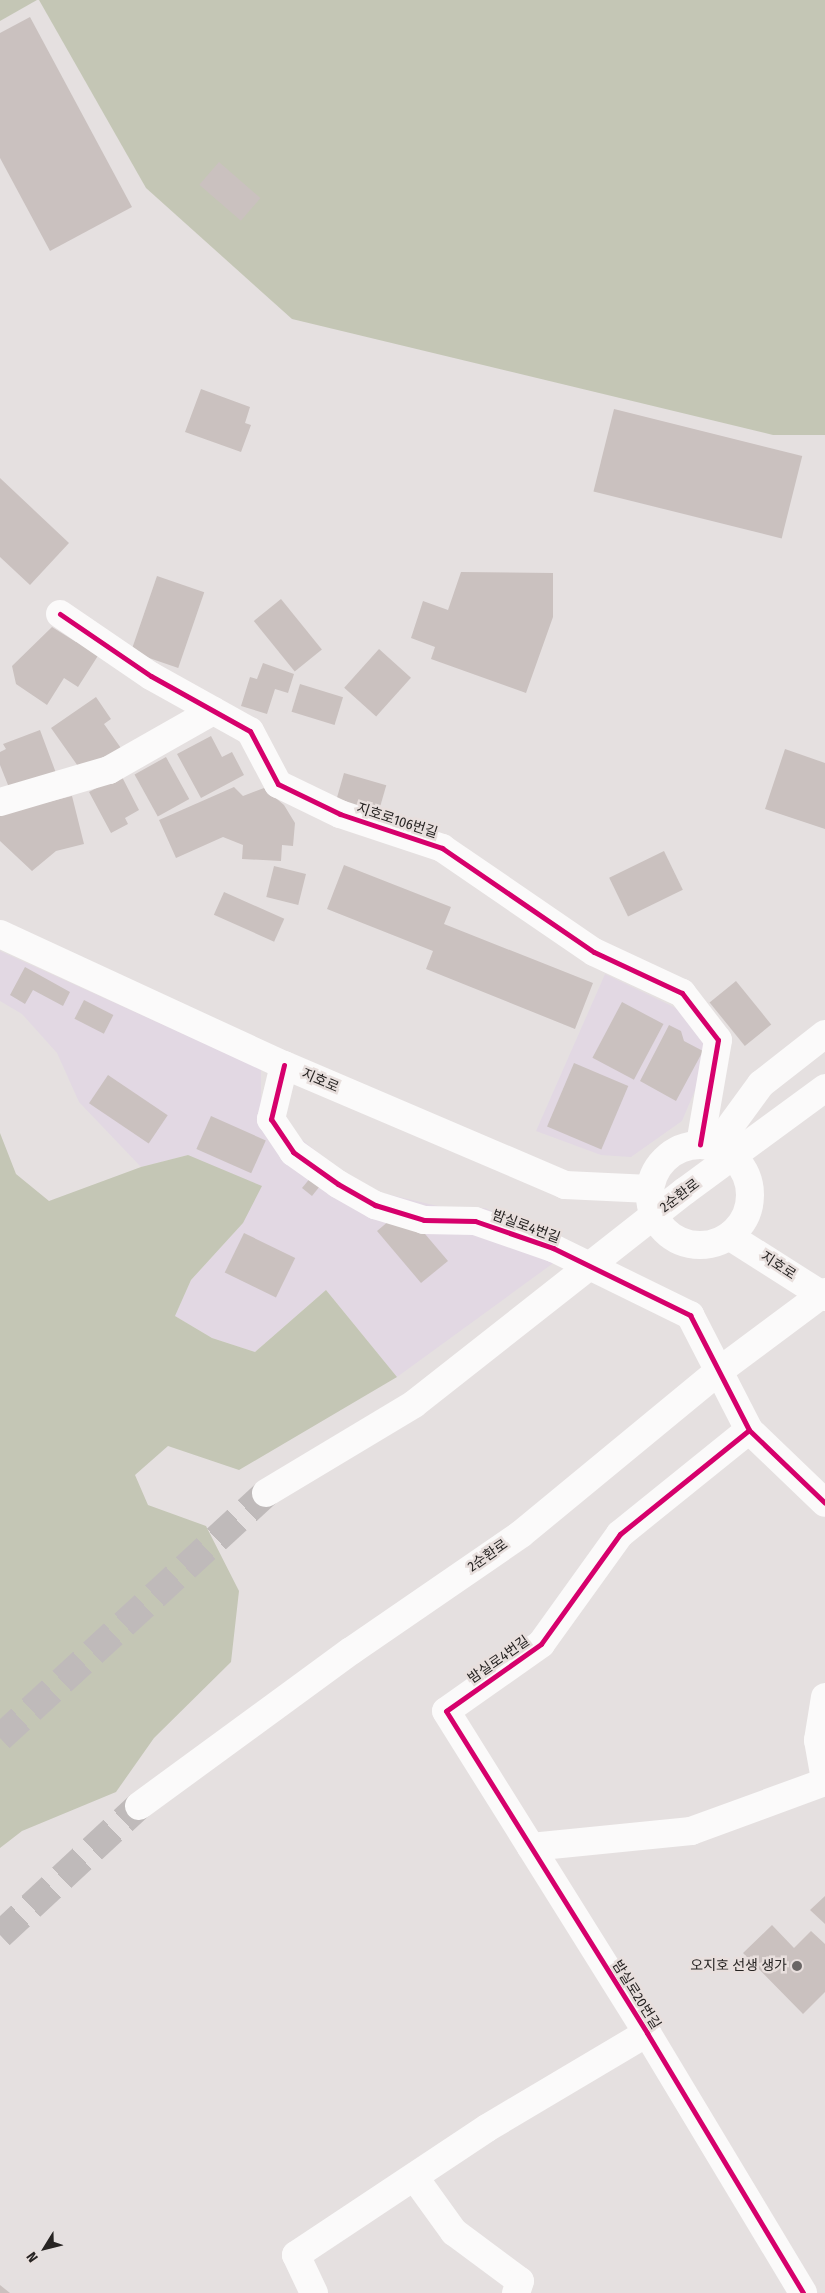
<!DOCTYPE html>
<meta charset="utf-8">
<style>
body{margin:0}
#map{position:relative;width:825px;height:2293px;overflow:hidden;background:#e5e0e0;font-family:"Fira Sans Condensed","Noto Sans KR",sans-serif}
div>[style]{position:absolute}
.commercial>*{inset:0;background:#e2d8e3}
.forest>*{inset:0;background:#c4c6b5}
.building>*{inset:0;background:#cac1bf;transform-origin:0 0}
.highway-tunnel>*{height:28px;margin-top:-14px;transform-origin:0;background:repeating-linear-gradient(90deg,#bfbaba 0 28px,transparent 0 42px)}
.minor>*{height:28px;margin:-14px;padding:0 14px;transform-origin:14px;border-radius:14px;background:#fbfafa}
.major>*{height:28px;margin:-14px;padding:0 14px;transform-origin:14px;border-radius:14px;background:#fbfafa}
.major>.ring{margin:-14px;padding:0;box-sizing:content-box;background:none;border:28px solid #fbfafa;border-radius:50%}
.highway>*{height:28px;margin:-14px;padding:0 14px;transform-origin:14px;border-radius:14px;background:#fbfafa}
.cycleway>*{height:5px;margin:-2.5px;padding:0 2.5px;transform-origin:2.5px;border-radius:2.5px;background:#d6006c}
.dots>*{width:14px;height:14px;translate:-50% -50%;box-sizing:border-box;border:2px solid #e8dfdd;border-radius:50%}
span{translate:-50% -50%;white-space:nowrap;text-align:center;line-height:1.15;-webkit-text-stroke:5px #e8dfdd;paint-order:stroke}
.street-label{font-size:14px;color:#272423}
.poi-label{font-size:14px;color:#272423}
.right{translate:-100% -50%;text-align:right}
.north{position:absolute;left:20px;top:2223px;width:50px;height:50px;-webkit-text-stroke:4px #e8dfdd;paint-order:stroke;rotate:234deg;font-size:14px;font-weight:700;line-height:20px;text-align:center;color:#272423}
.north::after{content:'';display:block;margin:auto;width:18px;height:22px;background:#272423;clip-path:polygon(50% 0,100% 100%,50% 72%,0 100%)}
</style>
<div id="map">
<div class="commercial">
<i style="clip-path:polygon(0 951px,261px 1069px,261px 1106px,361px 1188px,459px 1211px,485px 1208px,574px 1248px,397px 1377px,326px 1290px,255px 1352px,212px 1338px,175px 1316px,191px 1280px,243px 1223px,188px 1155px,141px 1167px,79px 1102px,57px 1053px,22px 1014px,0 1001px)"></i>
<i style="clip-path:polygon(605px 974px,678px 1009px,711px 1053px,682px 1121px,631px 1157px,601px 1155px,536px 1131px)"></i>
</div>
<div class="forest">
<i style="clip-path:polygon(0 0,37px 0,0 21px)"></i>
<i style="clip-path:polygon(39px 0,825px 0,825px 435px,773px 435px,292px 319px,146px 188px)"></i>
<i style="clip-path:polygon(0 1133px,16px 1174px,49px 1201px,141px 1167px,188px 1155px,262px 1186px,243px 1223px,191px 1280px,175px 1316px,212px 1338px,255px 1352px,326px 1290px,397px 1377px,239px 1470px,168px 1446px,135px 1475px,148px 1505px,206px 1526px,239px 1591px,231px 1662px,154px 1738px,116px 1792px,22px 1831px,0 1848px)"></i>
</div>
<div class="building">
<i style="clip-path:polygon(30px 17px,132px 207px,50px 251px,0 158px,0 33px)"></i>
<i style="left:219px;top:162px;width:55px;height:30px;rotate:41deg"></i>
<i style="clip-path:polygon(201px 389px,250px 407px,245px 423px,251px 425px,241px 452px,185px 432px)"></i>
<i style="left:614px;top:409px;width:194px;height:85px;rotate:14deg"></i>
<i style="clip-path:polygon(0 478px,69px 543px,30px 585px,0 557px)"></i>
<i style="clip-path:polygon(461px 572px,553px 573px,553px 617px,526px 693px,431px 659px,435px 647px,411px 638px,423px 601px,448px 610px)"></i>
<i style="left:157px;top:576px;width:50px;height:80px;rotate:19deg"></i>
<i style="left:281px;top:599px;width:65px;height:35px;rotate:51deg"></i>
<i style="clip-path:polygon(52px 627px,76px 642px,79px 638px,101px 651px,78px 687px,64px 678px,47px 705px,16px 684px,12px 666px)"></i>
<i style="left:379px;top:649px;width:43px;height:52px;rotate:42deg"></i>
<i style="clip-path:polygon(263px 663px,294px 674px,288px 693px,275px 689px,267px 714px,241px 706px,250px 677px,257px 679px)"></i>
<i style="left:300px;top:684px;width:45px;height:29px;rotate:17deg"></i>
<i style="clip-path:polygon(96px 697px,111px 719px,104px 724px,123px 751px,80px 769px,51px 728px)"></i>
<i style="clip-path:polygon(40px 730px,56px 773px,10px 790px,0 765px,0 752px,6px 749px,3px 744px)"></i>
<i style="clip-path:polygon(211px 736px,222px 757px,232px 752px,244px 775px,201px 798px,177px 754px)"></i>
<i style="clip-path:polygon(785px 749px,825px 763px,825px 829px,765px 809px)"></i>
<i style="left:166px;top:757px;width:48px;height:36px;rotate:61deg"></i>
<i style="left:344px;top:773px;width:44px;height:28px;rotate:16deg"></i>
<i style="clip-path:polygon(121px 775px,139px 810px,125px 818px,128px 824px,111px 833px,89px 792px)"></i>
<i style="clip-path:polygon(234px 787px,243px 796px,264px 788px,284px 805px,295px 823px,293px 846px,282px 845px,281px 861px,242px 859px,243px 845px,223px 837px,176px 858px,159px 820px)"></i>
<i style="clip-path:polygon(72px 796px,84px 844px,56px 851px,32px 871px,0 841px,0 814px)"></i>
<i style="left:664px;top:851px;width:43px;height:61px;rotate:64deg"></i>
<i style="clip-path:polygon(344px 865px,451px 907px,444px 924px,593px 983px,575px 1029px,426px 969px,433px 951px,327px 909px)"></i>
<i style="left:274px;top:866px;width:33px;height:32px;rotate:14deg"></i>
<i style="left:224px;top:892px;width:66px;height:25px;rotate:24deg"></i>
<i style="clip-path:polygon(25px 967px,70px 992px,63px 1006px,33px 990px,25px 1004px,10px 995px)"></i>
<i style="left:736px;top:981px;width:56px;height:34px;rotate:51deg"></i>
<i style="left:84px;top:1000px;width:33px;height:21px;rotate:27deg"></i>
<i style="left:622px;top:1002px;width:47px;height:63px;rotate:28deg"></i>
<i style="clip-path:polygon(669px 1025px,681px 1031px,684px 1041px,703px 1051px,676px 1101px,640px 1081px)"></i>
<i style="left:574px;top:1063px;width:59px;height:69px;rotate:23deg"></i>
<i style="left:108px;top:1075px;width:72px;height:34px;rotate:34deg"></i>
<i style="left:211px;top:1116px;width:60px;height:36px;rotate:24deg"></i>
<i style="clip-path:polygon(316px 1171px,320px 1186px,312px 1196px,302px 1188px)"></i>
<i style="clip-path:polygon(396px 1215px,414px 1221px,448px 1261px,421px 1283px,377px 1231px)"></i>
<i style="left:244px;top:1233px;width:57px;height:44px;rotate:26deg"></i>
<i style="clip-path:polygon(825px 1896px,825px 1924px,810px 1910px)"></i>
<i style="clip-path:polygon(772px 1925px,794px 1948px,811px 1931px,825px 1944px,825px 1992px,803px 2014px,743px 1953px)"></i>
<i style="clip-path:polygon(0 2285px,10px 2293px,0 2293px)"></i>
</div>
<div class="highway-tunnel">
<i style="left:0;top:1738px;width:362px;rotate:-42.6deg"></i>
<i style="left:0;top:1935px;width:190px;rotate:-42.9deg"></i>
</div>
<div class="minor">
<i style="left:60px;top:614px;width:110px;rotate:34.3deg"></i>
<i style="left:151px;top:676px;width:113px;rotate:29.1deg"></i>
<i style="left:250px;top:731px;width:60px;rotate:62.2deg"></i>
<i style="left:278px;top:784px;width:69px;rotate:25.8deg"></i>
<i style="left:340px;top:814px;width:108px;rotate:18.4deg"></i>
<i style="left:442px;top:848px;width:184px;rotate:34.4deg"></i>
<i style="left:594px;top:952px;width:97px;rotate:25deg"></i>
<i style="left:682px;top:993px;width:59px;rotate:52.5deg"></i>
<i style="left:718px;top:1040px;width:106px;rotate:99.8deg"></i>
<i style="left:0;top:802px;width:114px;rotate:-16.4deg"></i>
<i style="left:109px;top:770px;width:120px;rotate:-29.6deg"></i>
<i style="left:284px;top:1065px;width:56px;rotate:103.5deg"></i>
<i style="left:271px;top:1119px;width:40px;rotate:56deg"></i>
<i style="left:293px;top:1152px;width:55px;rotate:35.4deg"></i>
<i style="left:338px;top:1184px;width:43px;rotate:29.6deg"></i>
<i style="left:375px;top:1205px;width:51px;rotate:17deg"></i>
<i style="left:424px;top:1220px;width:51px;rotate:1.1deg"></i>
<i style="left:475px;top:1221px;width:83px;rotate:19.1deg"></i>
<i style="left:553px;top:1248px;width:153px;rotate:26.1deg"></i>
<i style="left:690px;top:1315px;width:129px;rotate:62.8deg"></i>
<i style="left:749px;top:1430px;width:105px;rotate:43.8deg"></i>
<i style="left:715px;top:1147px;width:78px;rotate:-53.9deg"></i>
<i style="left:761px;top:1084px;width:81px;rotate:-38deg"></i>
<i style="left:749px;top:1430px;width:166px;rotate:141.1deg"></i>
<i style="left:620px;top:1534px;width:135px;rotate:125.7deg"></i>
<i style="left:541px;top:1644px;width:116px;rotate:144.8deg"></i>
<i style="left:446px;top:1711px;width:380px;rotate:58deg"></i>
<i style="left:647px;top:2033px;width:303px;rotate:59deg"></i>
<i style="left:825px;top:1697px;width:44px;rotate:99.2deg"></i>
<i style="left:818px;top:1740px;width:40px;rotate:80deg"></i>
<i style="left:531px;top:1847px;width:161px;rotate:-5.7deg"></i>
<i style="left:691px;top:1831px;width:143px;rotate:-20.1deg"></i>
<i style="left:415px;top:2178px;width:67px;rotate:54.2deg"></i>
<i style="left:454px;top:2232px;width:82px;rotate:36.6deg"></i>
<i style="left:520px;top:2281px;width:13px;rotate:108deg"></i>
<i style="left:314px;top:2293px;width:42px;rotate:-115.3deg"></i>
<i style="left:296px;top:2255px;width:229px;rotate:-33.6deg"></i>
<i style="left:487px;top:2128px;width:186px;rotate:-30.7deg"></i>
</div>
<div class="major">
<i style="left:0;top:934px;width:313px;rotate:24.8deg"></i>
<i style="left:284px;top:1065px;width:306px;rotate:23.1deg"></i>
<i style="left:565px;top:1185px;width:85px;rotate:2.7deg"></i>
<i class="ring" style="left:650px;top:1145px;width:72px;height:72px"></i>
<i style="left:729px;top:1236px;width:114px;rotate:32.4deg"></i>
</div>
<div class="highway">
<i style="left:266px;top:1493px;width:173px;rotate:-31deg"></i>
<i style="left:414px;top:1404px;width:345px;rotate:-38.2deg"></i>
<i style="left:685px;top:1191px;width:174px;rotate:-36.3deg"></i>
<i style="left:139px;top:1806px;width:263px;rotate:-36.2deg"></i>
<i style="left:351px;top:1651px;width:206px;rotate:-34.5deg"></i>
<i style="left:521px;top:1534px;width:251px;rotate:-39.5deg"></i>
<i style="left:715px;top:1374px;width:137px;rotate:-36.7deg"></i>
</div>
<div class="cycleway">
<i style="left:60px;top:614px;width:110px;rotate:34.3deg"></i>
<i style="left:151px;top:676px;width:113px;rotate:29.1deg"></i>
<i style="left:250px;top:731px;width:60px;rotate:62.2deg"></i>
<i style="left:278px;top:784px;width:69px;rotate:25.8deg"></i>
<i style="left:340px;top:814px;width:108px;rotate:18.4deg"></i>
<i style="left:442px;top:848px;width:184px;rotate:34.4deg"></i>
<i style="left:594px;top:952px;width:97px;rotate:25deg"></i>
<i style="left:682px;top:993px;width:59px;rotate:52.5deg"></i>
<i style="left:718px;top:1040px;width:106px;rotate:99.8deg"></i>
<i style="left:284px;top:1065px;width:56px;rotate:103.5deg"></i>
<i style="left:271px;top:1119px;width:40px;rotate:56deg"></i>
<i style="left:293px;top:1152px;width:55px;rotate:35.4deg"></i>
<i style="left:338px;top:1184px;width:43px;rotate:29.6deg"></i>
<i style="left:375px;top:1205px;width:51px;rotate:17deg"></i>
<i style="left:424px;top:1220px;width:51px;rotate:1.1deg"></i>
<i style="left:475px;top:1221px;width:83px;rotate:19.1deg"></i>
<i style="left:553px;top:1248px;width:153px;rotate:26.1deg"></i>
<i style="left:690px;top:1315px;width:129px;rotate:62.8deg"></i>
<i style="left:749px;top:1430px;width:105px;rotate:43.8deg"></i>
<i style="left:749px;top:1430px;width:166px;rotate:141.1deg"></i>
<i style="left:620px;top:1534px;width:135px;rotate:125.7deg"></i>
<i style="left:541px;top:1644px;width:116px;rotate:144.8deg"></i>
<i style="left:446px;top:1711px;width:380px;rotate:58deg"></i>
<i style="left:647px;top:2033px;width:303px;rotate:59deg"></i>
</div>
<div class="dots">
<i style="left:797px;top:1966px;background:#6a6665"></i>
</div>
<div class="street-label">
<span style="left:397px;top:821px;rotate:18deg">지호로106번길</span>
<span style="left:320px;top:1081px;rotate:23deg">지호로</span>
<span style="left:680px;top:1196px;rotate:-37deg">2순환로</span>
<span style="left:526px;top:1227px;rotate:20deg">밤실로4번길</span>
<span style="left:778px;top:1266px;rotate:33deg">지호로</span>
<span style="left:488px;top:1556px;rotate:-35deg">2순환로</span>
<span style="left:499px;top:1660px;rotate:-35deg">밤실로4번길</span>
<span style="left:636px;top:1995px;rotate:58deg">밤실로20번길</span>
</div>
<div class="poi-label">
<span class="right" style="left:787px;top:1966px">오지호 선생 생가</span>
</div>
<div class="north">N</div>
</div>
